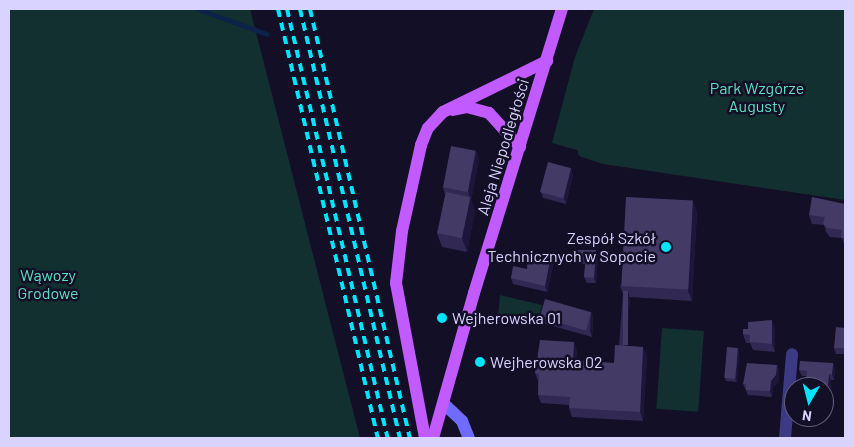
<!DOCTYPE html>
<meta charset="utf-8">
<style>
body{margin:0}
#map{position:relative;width:854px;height:447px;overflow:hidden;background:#130f26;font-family:Barlow,sans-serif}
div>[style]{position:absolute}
.green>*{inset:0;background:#12302f;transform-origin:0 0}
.stream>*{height:4.5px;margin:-2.25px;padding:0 2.25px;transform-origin:2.25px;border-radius:2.25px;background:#0c2248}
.street>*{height:12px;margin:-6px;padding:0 6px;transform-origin:6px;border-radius:6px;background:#3d3a85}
.secondary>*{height:12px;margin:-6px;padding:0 6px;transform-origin:6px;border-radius:6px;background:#6f6bff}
.primary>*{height:12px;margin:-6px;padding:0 6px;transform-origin:6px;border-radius:6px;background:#c25bff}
.rail>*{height:4px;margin-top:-2px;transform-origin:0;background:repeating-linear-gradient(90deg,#00e5ff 0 8px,transparent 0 14px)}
.wall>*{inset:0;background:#312854}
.shaded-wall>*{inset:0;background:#1d163a}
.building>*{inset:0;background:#433a66;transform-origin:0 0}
.dots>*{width:14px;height:14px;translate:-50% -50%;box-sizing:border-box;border:2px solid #130f26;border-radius:50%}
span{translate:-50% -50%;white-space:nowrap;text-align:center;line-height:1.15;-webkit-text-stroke:5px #130f26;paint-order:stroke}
.park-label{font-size:16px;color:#5fe0c0}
.street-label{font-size:16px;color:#d9d4ff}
.poi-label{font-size:16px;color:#d9d4ff}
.right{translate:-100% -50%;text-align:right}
.left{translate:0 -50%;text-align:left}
.frame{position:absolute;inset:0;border:10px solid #d9d4ff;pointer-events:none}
.north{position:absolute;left:784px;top:377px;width:50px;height:50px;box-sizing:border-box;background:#130f26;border:1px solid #625e7d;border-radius:50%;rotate:188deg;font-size:14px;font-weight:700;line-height:20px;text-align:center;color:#d9d4ff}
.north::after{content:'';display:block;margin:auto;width:18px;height:22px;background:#00e5ff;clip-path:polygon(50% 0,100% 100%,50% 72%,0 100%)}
</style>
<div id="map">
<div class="green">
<i style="clip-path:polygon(9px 9px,250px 9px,360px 438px,9px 438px)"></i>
<i style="clip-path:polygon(594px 9px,845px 9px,845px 200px,603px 164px,579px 156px,577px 150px,552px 143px,575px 57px)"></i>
<i style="clip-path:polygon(500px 295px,542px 305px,538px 321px,498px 316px)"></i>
<i style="left:662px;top:328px;width:42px;height:81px;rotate:4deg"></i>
</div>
<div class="stream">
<i style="left:198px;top:9px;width:73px;rotate:19.9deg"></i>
</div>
<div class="street">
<i style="left:785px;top:438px;width:84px;rotate:-85.2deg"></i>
</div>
<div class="secondary">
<i style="left:444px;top:404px;width:25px;rotate:43deg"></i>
<i style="left:462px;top:421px;width:18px;rotate:68deg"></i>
</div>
<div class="primary">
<i style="left:453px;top:110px;width:14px;rotate:-12deg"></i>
<i style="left:467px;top:107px;width:23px;rotate:15deg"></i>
<i style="left:489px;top:113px;width:46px;rotate:47.6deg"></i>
<i style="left:425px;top:438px;width:158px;rotate:-100.6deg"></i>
<i style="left:396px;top:283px;width:52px;rotate:-83.4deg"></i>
<i style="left:402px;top:231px;width:88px;rotate:-77.5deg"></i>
<i style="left:421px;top:145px;width:18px;rotate:-68deg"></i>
<i style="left:428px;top:128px;width:22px;rotate:-47deg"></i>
<i style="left:443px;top:112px;width:116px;rotate:-26.1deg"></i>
<i style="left:433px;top:438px;width:151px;rotate:-74.2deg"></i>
<i style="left:474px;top:293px;width:297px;rotate:-72.8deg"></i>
</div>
<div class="rail">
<i style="left:278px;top:9px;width:441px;rotate:76.9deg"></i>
<i style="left:287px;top:9px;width:441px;rotate:76.8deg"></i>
<i style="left:300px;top:9px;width:441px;rotate:76.9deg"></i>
<i style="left:310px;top:9px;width:441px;rotate:76.9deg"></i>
</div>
<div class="wall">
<i style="clip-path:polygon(476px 151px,479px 159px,471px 200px,475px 211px,467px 252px,442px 247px,437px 233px,445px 195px,443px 187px)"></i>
<i style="clip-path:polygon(573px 174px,566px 204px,543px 198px,541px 192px)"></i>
<i style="clip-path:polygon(845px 204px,845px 246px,842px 238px,830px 237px,826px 232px,824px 225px,812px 224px,809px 215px)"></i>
<i style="clip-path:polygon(697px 211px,692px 301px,630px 297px,626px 346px,643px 347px,647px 356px,643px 421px,572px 417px,569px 408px,569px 405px,541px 403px,538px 395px,538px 381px,535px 373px,574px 342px,577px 351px,576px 361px,614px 363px,619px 345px,623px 294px,620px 286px)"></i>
<i style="clip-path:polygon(596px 250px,598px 256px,596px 283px,587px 283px,584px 277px,585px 264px,577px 264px,574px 258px)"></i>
<i style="clip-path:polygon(551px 255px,554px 261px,547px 292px,513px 284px,511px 278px,527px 269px)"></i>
<i style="clip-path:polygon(591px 312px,593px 318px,592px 337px,542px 323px,540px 317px)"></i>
<i style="clip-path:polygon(845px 328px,845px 354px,836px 354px,834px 348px)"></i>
<i style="clip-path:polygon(775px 329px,775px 352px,753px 350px,750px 343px,746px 343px,743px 334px)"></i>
<i style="clip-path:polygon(739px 351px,737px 382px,726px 381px,725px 378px)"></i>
<i style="clip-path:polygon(833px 363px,835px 369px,834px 380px,831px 380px,830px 391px,824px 390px,824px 387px,807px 387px,806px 383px,806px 376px,802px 376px,799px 370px)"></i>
<i style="clip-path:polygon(777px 365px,779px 371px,779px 381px,773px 387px,772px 397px,748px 395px,743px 384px)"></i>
</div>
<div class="shaded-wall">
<i style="clip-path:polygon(476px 151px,479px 159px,471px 200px,475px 211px,467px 252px,462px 238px,470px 198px,468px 192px)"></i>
<i style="clip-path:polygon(571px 168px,573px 174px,566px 204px,564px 198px)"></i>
<i style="clip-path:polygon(693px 201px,697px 211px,692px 301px,688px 291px)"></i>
<i style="clip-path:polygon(596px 250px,598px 256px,596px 283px,594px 278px)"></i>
<i style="clip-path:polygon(551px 255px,554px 261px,547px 292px,545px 286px)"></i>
<i style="clip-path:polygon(628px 291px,630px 297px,626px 354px,624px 348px)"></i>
<i style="clip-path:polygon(591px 312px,593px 318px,592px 337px,590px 331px)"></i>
<i style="clip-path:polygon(772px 320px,775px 329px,775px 352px,772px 344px)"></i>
<i style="clip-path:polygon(574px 342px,577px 351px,576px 369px,573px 360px)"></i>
<i style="clip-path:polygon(643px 347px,647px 356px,643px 421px,640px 412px)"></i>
<i style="clip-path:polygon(738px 348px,739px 351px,737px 382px,735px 379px)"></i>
<i style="clip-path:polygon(833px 363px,835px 369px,834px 380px,832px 374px)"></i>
<i style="clip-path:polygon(777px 365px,779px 371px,779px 381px,773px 387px,772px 397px,770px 391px,771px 381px)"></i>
<i style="clip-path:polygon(829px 374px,831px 380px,830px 391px,828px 385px)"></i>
</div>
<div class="building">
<i style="left:451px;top:146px;width:25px;height:42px;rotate:11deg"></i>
<i style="left:548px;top:162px;width:24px;height:31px;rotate:15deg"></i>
<i style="left:446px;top:192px;width:25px;height:42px;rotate:12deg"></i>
<i style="left:626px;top:197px;width:67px;height:89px;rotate:3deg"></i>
<i style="clip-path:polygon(812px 197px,845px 204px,845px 238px,841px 238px,842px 230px,827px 228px,823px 223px,825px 217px,809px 215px)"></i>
<i style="clip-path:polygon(575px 250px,596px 250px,594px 278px,584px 277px,586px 259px,574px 258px)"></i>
<i style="clip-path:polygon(528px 252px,551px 255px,545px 286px,511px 278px,513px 266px,527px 269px)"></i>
<i style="left:623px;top:291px;width:5px;height:54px"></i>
<i style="left:545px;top:299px;width:48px;height:19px;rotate:16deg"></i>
<i style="clip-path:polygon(772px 320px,772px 344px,750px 342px,750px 335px,743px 334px,743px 329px,748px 329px,748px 322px)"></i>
<i style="clip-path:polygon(836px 327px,845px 328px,845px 348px,834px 348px)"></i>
<i style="clip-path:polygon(540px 340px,574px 342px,573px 360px,614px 363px,615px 345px,643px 347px,640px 412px,569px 408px,570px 397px,538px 395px,539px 374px,535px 373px)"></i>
<i style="left:727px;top:347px;width:11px;height:31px;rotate:5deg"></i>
<i style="clip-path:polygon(800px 361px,833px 363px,832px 374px,829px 374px,828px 385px,806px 383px,807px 371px,799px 370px)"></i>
<i style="clip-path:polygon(747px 363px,777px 365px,776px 375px,771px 381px,770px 391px,746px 390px,746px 384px,743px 384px)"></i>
</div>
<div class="dots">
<i style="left:666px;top:247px;background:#00e5ff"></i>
<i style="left:442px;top:318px;background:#00e5ff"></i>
<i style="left:480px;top:362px;background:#00e5ff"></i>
</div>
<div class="park-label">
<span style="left:757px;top:97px">Park Wzgórze<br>Augusty</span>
<span style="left:48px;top:284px">Wąwozy<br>Grodowe</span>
</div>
<div class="street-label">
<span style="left:503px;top:147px;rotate:-73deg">Aleja Niepodległości</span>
</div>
<div class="poi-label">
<span class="right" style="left:656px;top:247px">Zespół Szkół<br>Technicznych w Sopocie</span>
<span class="left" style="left:452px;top:318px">Wejherowska 01</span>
<span class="left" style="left:490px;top:362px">Wejherowska 02</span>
</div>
<div class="frame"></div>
<div class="north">N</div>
</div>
